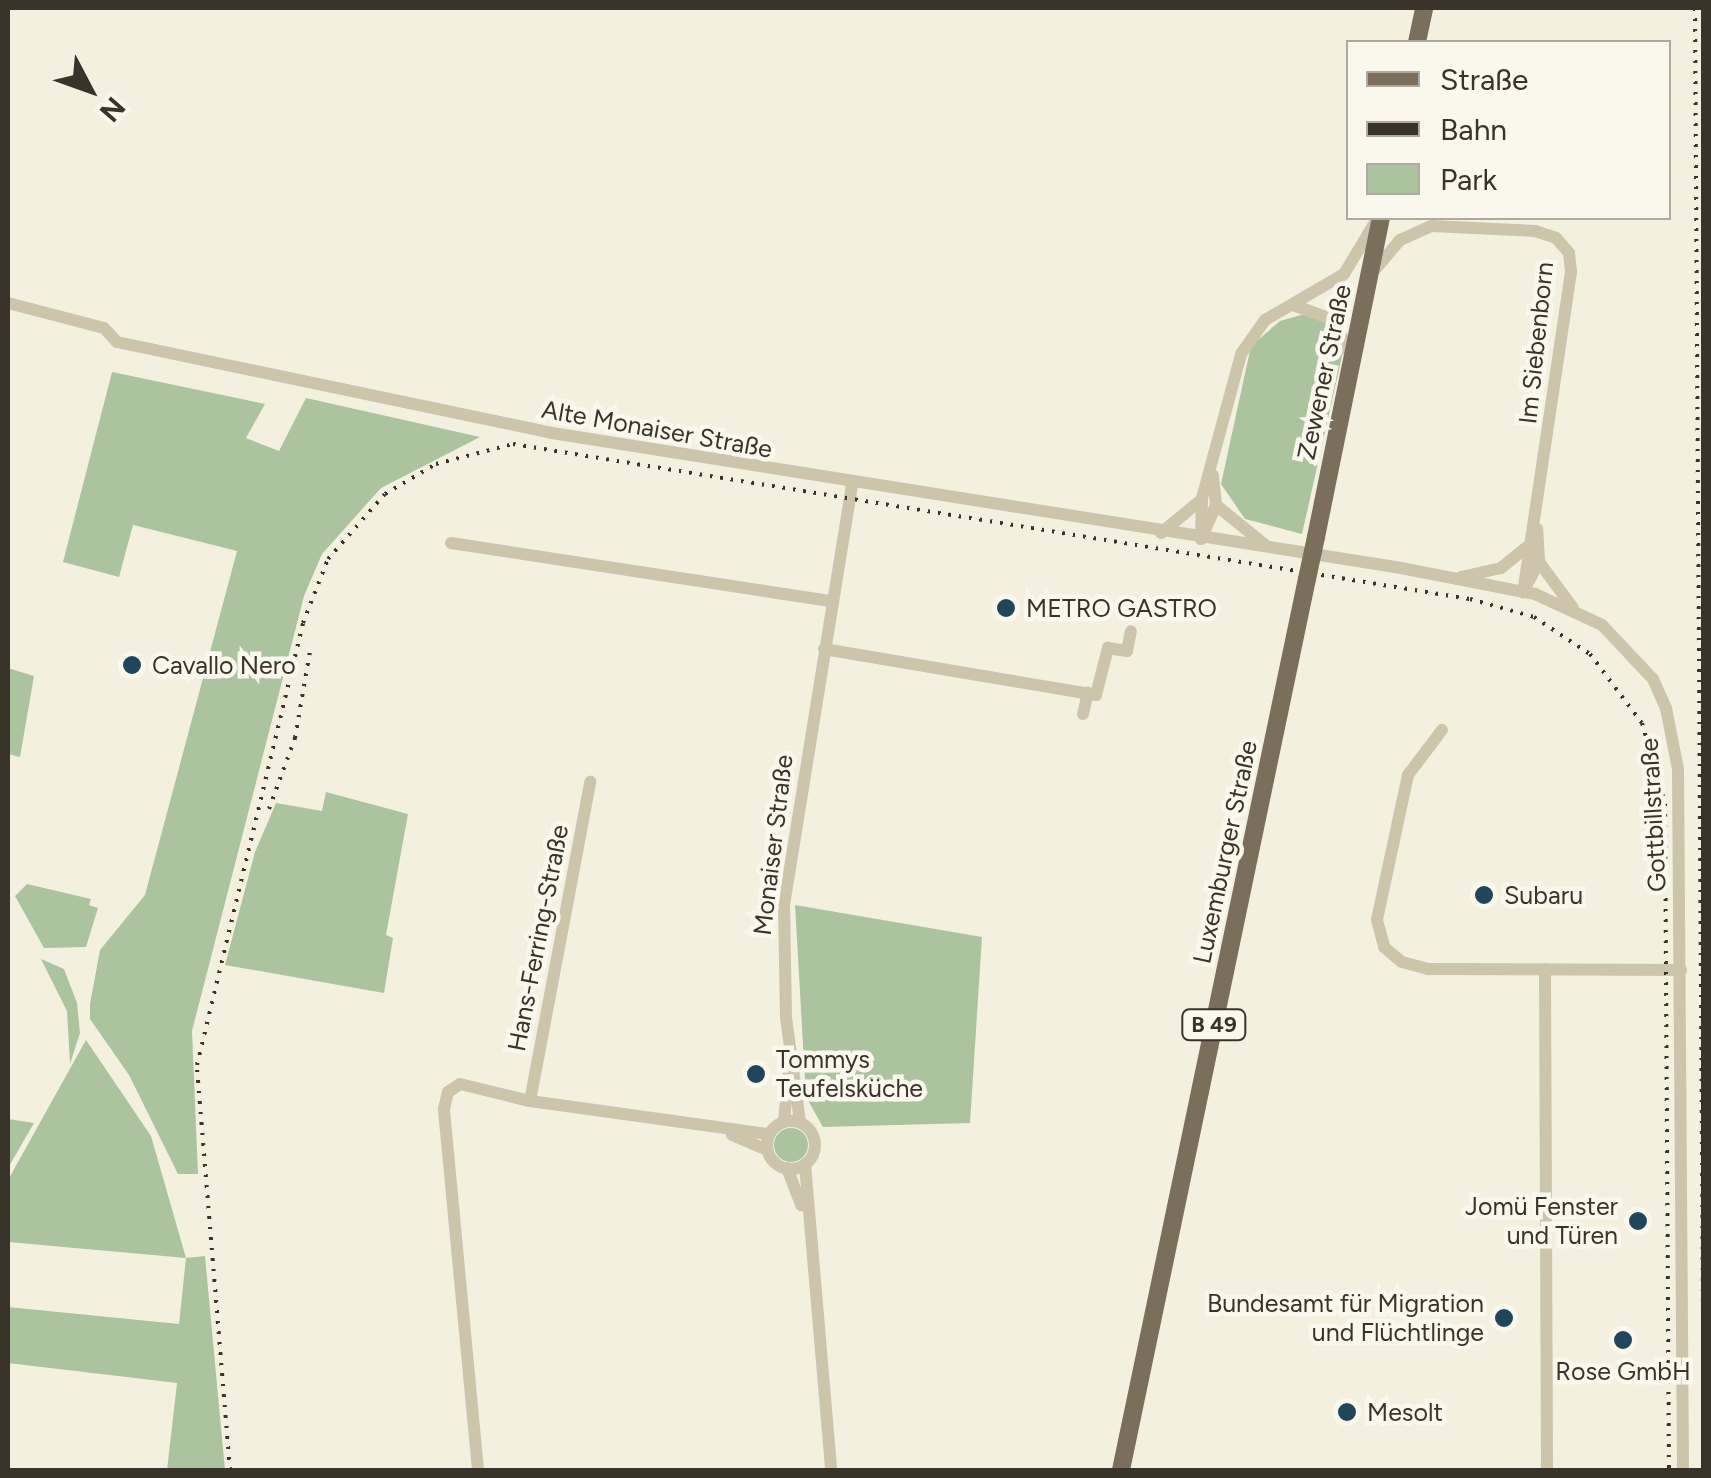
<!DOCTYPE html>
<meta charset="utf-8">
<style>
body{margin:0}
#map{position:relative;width:1711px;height:1478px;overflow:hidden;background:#f3f0e0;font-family:Figtree,sans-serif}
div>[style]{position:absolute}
.green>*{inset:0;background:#acc39f}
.round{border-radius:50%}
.minor>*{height:12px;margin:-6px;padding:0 6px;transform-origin:6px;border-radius:6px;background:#ccc4ab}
.minor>.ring{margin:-6px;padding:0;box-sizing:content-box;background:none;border:12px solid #ccc4ab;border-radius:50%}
.major>*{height:18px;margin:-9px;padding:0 9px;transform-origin:9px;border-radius:9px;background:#7b6f5b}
.rail>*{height:4px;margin-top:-2px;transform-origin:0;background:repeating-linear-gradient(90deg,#39332a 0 2.5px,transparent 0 10.5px)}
.major-bridge>*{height:18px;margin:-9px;padding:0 9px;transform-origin:9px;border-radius:9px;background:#7b6f5b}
.dots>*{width:28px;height:28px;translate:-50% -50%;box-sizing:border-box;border:5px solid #faf8ec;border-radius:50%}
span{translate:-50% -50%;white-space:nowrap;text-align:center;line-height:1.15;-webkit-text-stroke:9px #faf8ec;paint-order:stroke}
.shield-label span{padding:2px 8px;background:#faf8ec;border:2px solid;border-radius:8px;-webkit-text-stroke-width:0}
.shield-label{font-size:22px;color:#39332a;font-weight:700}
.street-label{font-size:25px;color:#39332a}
.poi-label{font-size:25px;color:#39332a}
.left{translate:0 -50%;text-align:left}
.right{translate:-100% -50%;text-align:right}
.frame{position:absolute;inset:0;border:10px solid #39332a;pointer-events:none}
.legend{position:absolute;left:1346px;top:40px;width:325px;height:180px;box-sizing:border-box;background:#faf8ec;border:2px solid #ada99e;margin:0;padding:12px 18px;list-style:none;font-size:30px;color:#39332a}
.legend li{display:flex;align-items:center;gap:20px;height:50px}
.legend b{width:50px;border:2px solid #ada99e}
.north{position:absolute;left:40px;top:40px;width:100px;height:100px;-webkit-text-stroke:8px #faf8ec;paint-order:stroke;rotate:131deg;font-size:28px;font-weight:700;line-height:40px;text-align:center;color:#39332a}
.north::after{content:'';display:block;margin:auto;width:35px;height:45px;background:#39332a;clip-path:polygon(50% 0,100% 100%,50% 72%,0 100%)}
</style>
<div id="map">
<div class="green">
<i style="clip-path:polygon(1311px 312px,1334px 326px,1343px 352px,1302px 534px,1245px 519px,1221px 484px,1251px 346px,1280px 321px)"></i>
<i style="clip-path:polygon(112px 372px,265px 404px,246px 438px,279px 451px,306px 398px,480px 437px,381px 488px,322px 554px,304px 596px,192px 1031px,198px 1174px,178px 1174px,129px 1075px,90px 1019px,90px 1004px,100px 950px,145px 895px,237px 551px,133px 525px,119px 577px,63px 562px)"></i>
<i style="clip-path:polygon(8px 668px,34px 676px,20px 757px,8px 754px)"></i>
<i style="clip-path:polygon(326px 792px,408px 814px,386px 935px,393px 938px,384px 993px,225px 965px,255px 852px,276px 803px,322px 811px)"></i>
<i style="clip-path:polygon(27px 884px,91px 899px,89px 905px,98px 908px,86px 947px,44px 948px,15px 896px)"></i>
<i style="clip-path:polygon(795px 905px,982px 937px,970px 1123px,823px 1127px,806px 1097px)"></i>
<i style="clip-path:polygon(41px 959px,64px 969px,77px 1003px,80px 1033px,70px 1064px,67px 1011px)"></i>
<i style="clip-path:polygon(86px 1040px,151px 1136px,186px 1258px,205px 1256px,225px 1470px,167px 1470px,177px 1383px,8px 1363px,8px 1307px,179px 1324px,186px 1258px,8px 1242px,8px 1180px)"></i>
<i style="clip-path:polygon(8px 1119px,34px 1123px,8px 1168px)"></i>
<i class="round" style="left:774px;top:1128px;width:34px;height:34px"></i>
</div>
<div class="minor">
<i style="left:1373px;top:272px;width:42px;rotate:-49.8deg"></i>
<i style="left:1400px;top:240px;width:35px;rotate:-24deg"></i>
<i style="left:1432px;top:226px;width:103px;rotate:2.8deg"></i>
<i style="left:1535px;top:231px;width:22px;rotate:18deg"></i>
<i style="left:1556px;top:238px;width:20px;rotate:49deg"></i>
<i style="left:1569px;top:253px;width:19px;rotate:84deg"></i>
<i style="left:1571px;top:272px;width:324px;rotate:98.5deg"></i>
<i style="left:8px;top:303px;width:99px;rotate:14.6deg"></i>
<i style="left:104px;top:328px;width:19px;rotate:47deg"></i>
<i style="left:117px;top:342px;width:444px;rotate:11.8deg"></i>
<i style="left:552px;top:433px;width:860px;rotate:9.03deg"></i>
<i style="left:1401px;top:568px;width:136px;rotate:11deg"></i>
<i style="left:1535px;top:594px;width:74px;rotate:24.8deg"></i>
<i style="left:1602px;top:625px;width:74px;rotate:46.6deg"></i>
<i style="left:1653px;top:679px;width:32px;rotate:66deg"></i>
<i style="left:1666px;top:708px;width:62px;rotate:78.9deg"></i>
<i style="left:1678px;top:769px;width:701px;rotate:89.59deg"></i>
<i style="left:1293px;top:305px;width:44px;rotate:20.1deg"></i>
<i style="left:1334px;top:320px;width:43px;rotate:65.2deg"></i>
<i style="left:1216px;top:505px;width:62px;rotate:39.1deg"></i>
<i style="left:1161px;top:533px;width:52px;rotate:-39.5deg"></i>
<i style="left:1201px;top:539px;width:41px;rotate:-88.6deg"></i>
<i style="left:1202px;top:498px;width:149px;rotate:-74.8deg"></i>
<i style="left:1241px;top:354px;width:42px;rotate:-54.8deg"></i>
<i style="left:1265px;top:320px;width:91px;rotate:-30.2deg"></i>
<i style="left:1344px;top:274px;width:58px;rotate:-59deg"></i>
<i style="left:1201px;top:539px;width:37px;rotate:-66deg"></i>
<i style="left:1216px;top:505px;width:30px;rotate:-96deg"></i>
<i style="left:451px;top:543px;width:385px;rotate:8.7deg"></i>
<i style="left:1539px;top:562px;width:57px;rotate:53.5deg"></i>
<i style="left:1461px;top:577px;width:41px;rotate:-12.7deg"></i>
<i style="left:1501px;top:568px;width:33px;rotate:-39deg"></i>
<i style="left:1523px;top:592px;width:34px;rotate:-62deg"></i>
<i style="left:1539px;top:562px;width:33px;rotate:-93deg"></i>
<i style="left:824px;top:649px;width:276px;rotate:9.6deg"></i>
<i style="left:1096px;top:695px;width:49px;rotate:-75.7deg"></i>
<i style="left:1108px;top:648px;width:19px;rotate:9deg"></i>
<i style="left:1127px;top:651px;width:20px;rotate:-79deg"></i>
<i style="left:1083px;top:714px;width:22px;rotate:-77deg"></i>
<i style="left:1442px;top:730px;width:56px;rotate:127.1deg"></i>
<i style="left:1408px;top:775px;width:148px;rotate:102.1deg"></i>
<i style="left:1377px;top:920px;width:28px;rotate:75deg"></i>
<i style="left:1384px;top:947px;width:23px;rotate:40deg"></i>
<i style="left:1402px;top:962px;width:27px;rotate:15deg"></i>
<i style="left:1428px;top:969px;width:253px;rotate:0.2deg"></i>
<i style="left:1545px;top:969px;width:501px;rotate:89.77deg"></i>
<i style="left:530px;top:1101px;width:325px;rotate:-79.3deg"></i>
<i style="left:784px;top:1121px;width:51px;rotate:-84.4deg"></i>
<i class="ring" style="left:767px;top:1121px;width:36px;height:36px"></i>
<i style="left:800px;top:1122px;width:106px;rotate:-97.6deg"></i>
<i style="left:786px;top:1017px;width:112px;rotate:-91deg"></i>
<i style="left:784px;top:905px;width:424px;rotate:-80.8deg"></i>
<i style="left:732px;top:1135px;width:38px;rotate:23deg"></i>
<i style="left:805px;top:1164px;width:307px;rotate:85.1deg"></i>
<i style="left:787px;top:1168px;width:40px;rotate:69deg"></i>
<i style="left:478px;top:1470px;width:363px;rotate:-95.4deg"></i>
<i style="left:444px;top:1109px;width:17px;rotate:-77deg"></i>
<i style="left:448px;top:1092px;width:14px;rotate:-34deg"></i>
<i style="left:460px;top:1084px;width:72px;rotate:13.7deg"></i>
<i style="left:530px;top:1101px;width:241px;rotate:7.9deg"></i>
</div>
<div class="major">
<i style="left:1417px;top:42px;width:35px;rotate:-78deg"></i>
<i style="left:1316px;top:537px;width:326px;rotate:-78.5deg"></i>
<i style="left:1121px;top:1470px;width:910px;rotate:-78.21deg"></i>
</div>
<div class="rail">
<i style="left:1695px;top:8px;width:1459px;rotate:89.65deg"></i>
<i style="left:269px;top:809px;width:76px;rotate:-69.9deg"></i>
<i style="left:295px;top:738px;width:88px;rotate:-80.2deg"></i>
<i style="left:230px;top:1470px;width:406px;rotate:-94.7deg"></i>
<i style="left:197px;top:1065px;width:455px;rotate:-76.5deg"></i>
<i style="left:303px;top:623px;width:69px;rotate:-68.7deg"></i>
<i style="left:328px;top:559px;width:86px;rotate:-48.8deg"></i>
<i style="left:385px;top:494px;width:59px;rotate:-30.5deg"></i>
<i style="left:436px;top:464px;width:80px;rotate:-14.6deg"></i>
<i style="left:513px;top:444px;width:969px;rotate:9.2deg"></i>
<i style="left:1470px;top:599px;width:66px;rotate:15.7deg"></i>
<i style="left:1534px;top:617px;width:67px;rotate:33.5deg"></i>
<i style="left:1590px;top:654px;width:86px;rotate:53deg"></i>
<i style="left:1642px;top:723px;width:84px;rotate:74.1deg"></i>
<i style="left:1665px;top:804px;width:666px;rotate:89.66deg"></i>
</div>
<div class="major-bridge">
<i style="left:1307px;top:579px;width:43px;rotate:-77.9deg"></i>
</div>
<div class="dots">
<i style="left:1006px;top:608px;background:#1f465b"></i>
<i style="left:132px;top:665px;background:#1f465b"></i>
<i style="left:1484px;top:895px;background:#1f465b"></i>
<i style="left:756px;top:1074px;background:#1f465b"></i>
<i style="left:1638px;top:1221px;background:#1f465b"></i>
<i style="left:1504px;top:1318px;background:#1f465b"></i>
<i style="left:1623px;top:1340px;background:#1f465b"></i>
<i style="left:1347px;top:1412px;background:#1f465b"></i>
</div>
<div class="shield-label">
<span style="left:1214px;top:1025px">B 49</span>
</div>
<div class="street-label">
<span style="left:1536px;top:343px;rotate:-84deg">Im Siebenborn</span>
<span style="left:1324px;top:372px;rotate:-78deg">Zewener Straße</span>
<span style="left:657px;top:429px;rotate:10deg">Alte Monaiser Straße</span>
<span style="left:1653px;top:815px;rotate:-93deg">Gottbillstraße</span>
<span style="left:773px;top:845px;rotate:-83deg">Monaiser Straße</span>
<span style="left:1225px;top:852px;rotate:-78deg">Luxemburger Straße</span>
<span style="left:538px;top:938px;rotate:-79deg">Hans-Ferring-Straße</span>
</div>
<div class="poi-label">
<span class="left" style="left:1026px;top:608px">METRO GASTRO</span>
<span class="left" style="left:152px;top:665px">Cavallo Nero</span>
<span class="left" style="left:1504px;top:895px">Subaru</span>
<span class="left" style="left:776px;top:1074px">Tommys<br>Teufelsküche</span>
<span class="right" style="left:1618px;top:1221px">Jomü Fenster<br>und Türen</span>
<span class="right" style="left:1484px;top:1318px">Bundesamt für Migration<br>und Flüchtlinge</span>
<span style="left:1623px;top:1371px">Rose GmbH</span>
<span class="left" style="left:1367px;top:1412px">Mesolt</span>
</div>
<div class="frame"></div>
<ul class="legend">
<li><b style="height:12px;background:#7b6f5b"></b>Straße</li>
<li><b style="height:12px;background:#39332a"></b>Bahn</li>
<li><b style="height:28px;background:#acc39f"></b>Park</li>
</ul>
<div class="north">N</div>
</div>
